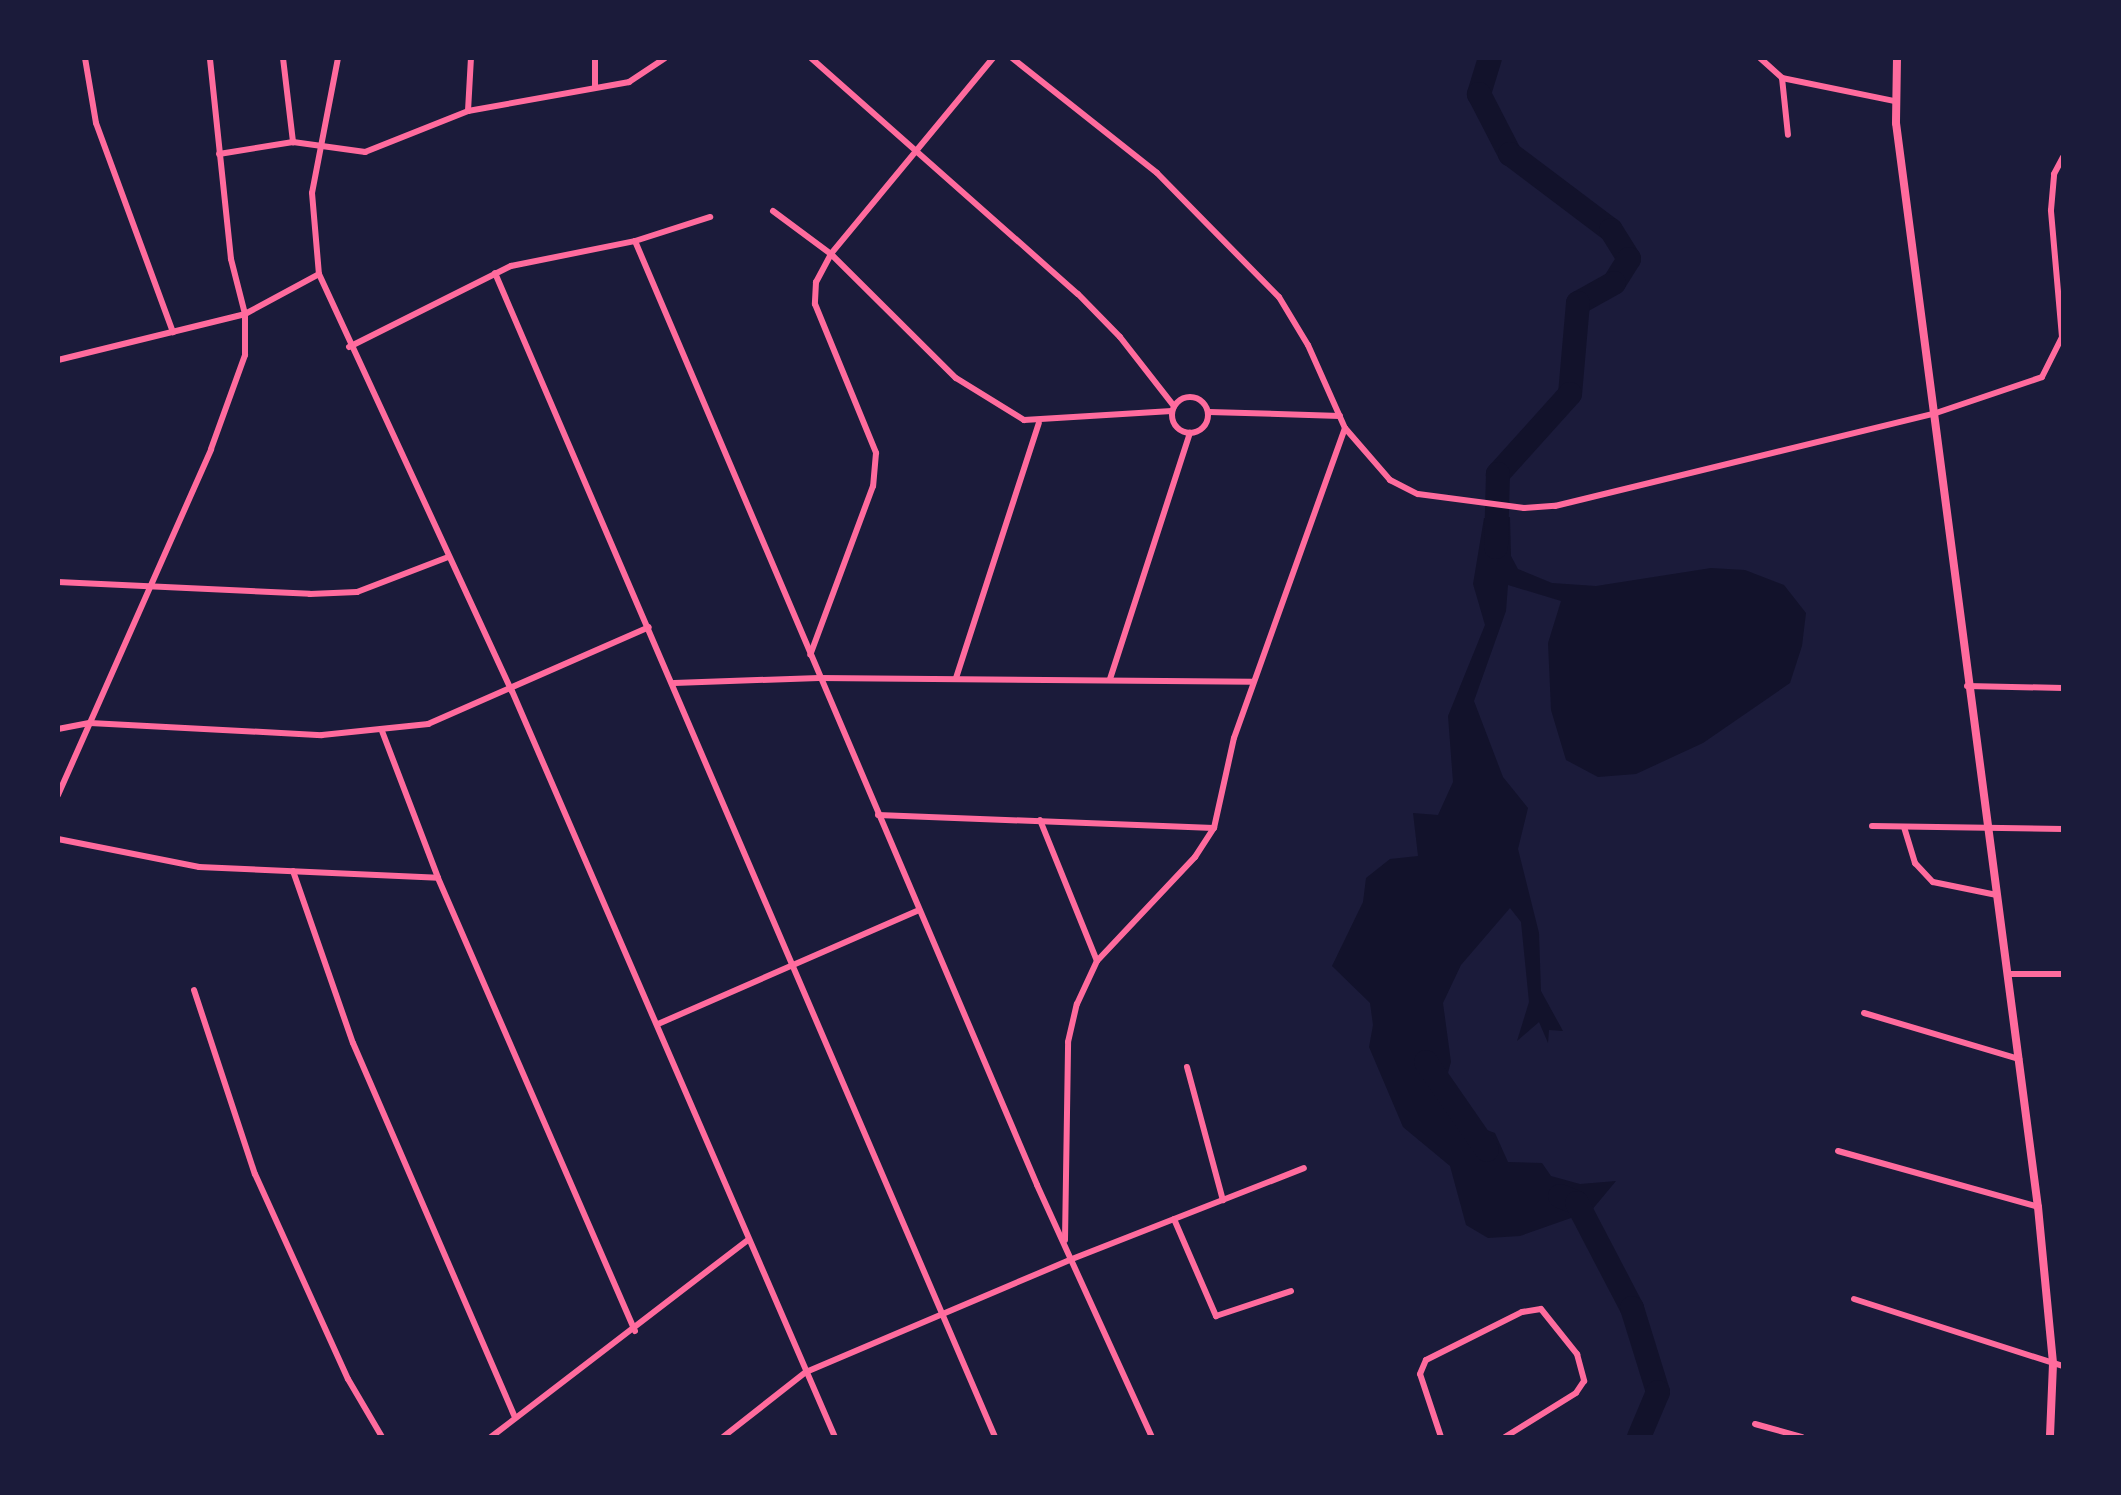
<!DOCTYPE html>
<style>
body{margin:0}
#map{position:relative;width:2121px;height:1495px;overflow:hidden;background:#1b1b3a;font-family:Poppins,sans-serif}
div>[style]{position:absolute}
.water>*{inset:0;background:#12122b}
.river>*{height:24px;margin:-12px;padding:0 12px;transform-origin:12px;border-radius:12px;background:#12122b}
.minor>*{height:6px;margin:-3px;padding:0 3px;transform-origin:3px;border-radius:3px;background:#ff6b9d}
.minor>.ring{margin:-3px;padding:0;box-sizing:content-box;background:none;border:6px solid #ff6b9d;border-radius:50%}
.tertiary>*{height:8px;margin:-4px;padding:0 4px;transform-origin:4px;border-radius:4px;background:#ff6b9d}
span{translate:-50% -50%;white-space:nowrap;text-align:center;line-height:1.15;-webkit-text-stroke:8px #1b1b3a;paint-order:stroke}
.frame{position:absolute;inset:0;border:60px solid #1b1b3a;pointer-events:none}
</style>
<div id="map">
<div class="water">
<i style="clip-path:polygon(1510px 517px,1511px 556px,1518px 569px,1552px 583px,1596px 586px,1711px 568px,1745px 570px,1784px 585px,1806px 613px,1802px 646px,1790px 683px,1703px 743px,1636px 774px,1598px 777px,1566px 760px,1551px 710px,1548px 643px,1561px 601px,1508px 585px,1506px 611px,1474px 701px,1503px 777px,1528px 808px,1518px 849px,1539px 933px,1541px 991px,1563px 1031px,1549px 1030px,1548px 1043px,1539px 1022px,1517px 1041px,1529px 1002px,1521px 922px,1510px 908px,1461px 965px,1443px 1003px,1451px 1062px,1440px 1101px,1454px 1118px,1495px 1133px,1508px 1162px,1542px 1163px,1551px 1176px,1580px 1184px,1616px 1181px,1591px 1211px,1520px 1236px,1488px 1238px,1466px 1225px,1450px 1166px,1403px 1127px,1369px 1047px,1373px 1025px,1370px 1003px,1332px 966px,1363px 902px,1366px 878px,1390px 859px,1418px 856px,1413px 813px,1438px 815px,1453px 782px,1448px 716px,1485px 625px,1473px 584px,1484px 518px)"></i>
</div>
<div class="river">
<i style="left:1490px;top:58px;width:38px;rotate:107deg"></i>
<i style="left:1479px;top:94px;width:68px;rotate:62.7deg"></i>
<i style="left:1510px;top:154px;width:126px;rotate:37deg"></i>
<i style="left:1611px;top:230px;width:34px;rotate:58deg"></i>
<i style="left:1629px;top:259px;width:28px;rotate:122deg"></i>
<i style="left:1614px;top:283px;width:41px;rotate:150.9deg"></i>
<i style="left:1578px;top:303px;width:91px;rotate:95deg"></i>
<i style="left:1570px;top:394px;width:108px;rotate:132deg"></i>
<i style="left:1498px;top:474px;width:73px;rotate:91.6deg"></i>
<i style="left:1426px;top:1062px;width:107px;rotate:55.3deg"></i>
<i style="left:1560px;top:1196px;width:18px;rotate:22deg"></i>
<i style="left:1577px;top:1203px;width:119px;rotate:62.4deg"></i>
<i style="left:1632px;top:1308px;width:88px;rotate:72.8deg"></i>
<i style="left:1658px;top:1392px;width:49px;rotate:112.9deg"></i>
</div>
<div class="minor">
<i style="left:85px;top:58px;width:66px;rotate:80.4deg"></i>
<i style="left:96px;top:123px;width:223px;rotate:69.8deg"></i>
<i style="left:283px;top:58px;width:85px;rotate:83.2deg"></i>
<i style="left:338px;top:58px;width:137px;rotate:100.9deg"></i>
<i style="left:312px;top:193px;width:81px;rotate:85.1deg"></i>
<i style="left:319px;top:274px;width:459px;rotate:65.2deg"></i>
<i style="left:512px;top:691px;width:813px;rotate:66.59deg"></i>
<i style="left:595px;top:58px;width:29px;rotate:90deg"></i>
<i style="left:811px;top:58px;width:356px;rotate:41.5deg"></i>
<i style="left:1078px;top:294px;width:60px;rotate:45.7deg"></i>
<i style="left:1120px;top:337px;width:88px;rotate:52deg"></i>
<i style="left:993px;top:58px;width:254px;rotate:129.6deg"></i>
<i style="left:831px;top:254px;width:176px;rotate:44.8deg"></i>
<i style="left:956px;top:378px;width:80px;rotate:31.7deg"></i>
<i style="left:1024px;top:420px;width:148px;rotate:-3.5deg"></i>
<i style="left:1012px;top:58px;width:185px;rotate:38.4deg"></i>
<i style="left:1157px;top:173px;width:174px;rotate:45.5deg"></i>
<i style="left:1279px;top:297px;width:56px;rotate:58.9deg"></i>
<i style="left:1308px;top:345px;width:91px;rotate:66deg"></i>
<i style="left:1345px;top:428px;width:69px;rotate:49.1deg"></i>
<i style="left:1390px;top:480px;width:31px;rotate:27deg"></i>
<i style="left:1418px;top:494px;width:107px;rotate:7.5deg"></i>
<i style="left:1524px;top:508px;width:31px;rotate:-4deg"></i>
<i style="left:1555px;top:506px;width:389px;rotate:-13.7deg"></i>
<i style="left:1933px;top:414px;width:115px;rotate:-18.7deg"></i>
<i style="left:2042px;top:377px;width:45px;rotate:-63.4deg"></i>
<i style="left:2062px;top:337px;width:127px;rotate:-95deg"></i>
<i style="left:2051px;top:210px;width:36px;rotate:-85deg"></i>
<i style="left:2054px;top:174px;width:19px;rotate:-62deg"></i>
<i style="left:1760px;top:58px;width:30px;rotate:42deg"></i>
<i style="left:1782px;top:78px;width:114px;rotate:11.6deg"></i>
<i style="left:1782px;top:78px;width:57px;rotate:84deg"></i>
<i style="left:468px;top:111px;width:53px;rotate:-86.8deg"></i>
<i style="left:219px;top:154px;width:75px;rotate:-9.2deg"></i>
<i style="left:293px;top:142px;width:73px;rotate:7.9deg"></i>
<i style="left:365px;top:152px;width:111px;rotate:-21.7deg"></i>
<i style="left:468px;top:111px;width:164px;rotate:-10.2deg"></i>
<i style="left:629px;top:82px;width:43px;rotate:-33.7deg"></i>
<i style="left:773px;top:211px;width:72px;rotate:36.6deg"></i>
<i style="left:831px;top:254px;width:32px;rotate:118deg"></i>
<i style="left:816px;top:282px;width:22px;rotate:93deg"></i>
<i style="left:815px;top:304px;width:161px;rotate:67.7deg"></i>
<i style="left:876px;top:453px;width:33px;rotate:95deg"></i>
<i style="left:873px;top:486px;width:180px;rotate:110.4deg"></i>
<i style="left:635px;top:241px;width:1026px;rotate:66.93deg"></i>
<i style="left:1037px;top:1185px;width:277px;rotate:65.5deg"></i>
<i style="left:495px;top:273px;width:1267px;rotate:66.75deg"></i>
<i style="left:349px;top:347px;width:181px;rotate:-26.6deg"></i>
<i style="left:511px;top:266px;width:126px;rotate:-11.4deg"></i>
<i style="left:635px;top:241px;width:79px;rotate:-17.7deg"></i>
<i style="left:58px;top:360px;width:193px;rotate:-13.8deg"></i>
<i style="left:245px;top:314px;width:84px;rotate:-28.4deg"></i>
<i class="ring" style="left:1172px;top:397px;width:30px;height:30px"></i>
<i style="left:1209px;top:412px;width:131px;rotate:1.7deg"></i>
<i style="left:58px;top:582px;width:252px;rotate:2.7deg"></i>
<i style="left:310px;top:594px;width:47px;rotate:-2.4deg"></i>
<i style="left:357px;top:592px;width:97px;rotate:-21deg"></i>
<i style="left:956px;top:678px;width:268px;rotate:-72deg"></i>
<i style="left:1110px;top:679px;width:259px;rotate:-72deg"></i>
<i style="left:674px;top:683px;width:145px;rotate:-2deg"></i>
<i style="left:819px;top:678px;width:434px;rotate:0.5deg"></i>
<i style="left:1967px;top:686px;width:96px;rotate:1.2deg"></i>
<i style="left:58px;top:729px;width:33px;rotate:-11deg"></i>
<i style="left:90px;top:723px;width:232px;rotate:3deg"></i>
<i style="left:322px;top:735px;width:107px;rotate:-5.9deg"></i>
<i style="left:428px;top:724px;width:241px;rotate:-23.7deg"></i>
<i style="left:382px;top:731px;width:157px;rotate:69.1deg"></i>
<i style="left:438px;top:878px;width:494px;rotate:66.5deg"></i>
<i style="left:58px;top:795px;width:378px;rotate:-66.1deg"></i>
<i style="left:211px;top:449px;width:100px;rotate:-70.1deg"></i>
<i style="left:245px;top:355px;width:41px;rotate:-90deg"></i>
<i style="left:245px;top:314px;width:57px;rotate:-104.3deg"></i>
<i style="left:231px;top:259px;width:202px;rotate:-96deg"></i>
<i style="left:878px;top:815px;width:336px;rotate:2.2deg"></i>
<i style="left:1040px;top:820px;width:152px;rotate:68deg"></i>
<i style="left:1872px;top:826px;width:191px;rotate:0.9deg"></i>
<i style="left:1904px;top:827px;width:38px;rotate:73deg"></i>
<i style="left:1915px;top:863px;width:26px;rotate:47deg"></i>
<i style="left:1933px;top:882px;width:65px;rotate:11.5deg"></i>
<i style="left:58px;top:839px;width:144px;rotate:11.2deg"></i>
<i style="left:199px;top:867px;width:239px;rotate:2.6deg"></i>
<i style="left:293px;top:871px;width:182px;rotate:70.8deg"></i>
<i style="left:353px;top:1043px;width:408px;rotate:66.6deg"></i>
<i style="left:2008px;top:974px;width:55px"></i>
<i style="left:194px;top:990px;width:194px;rotate:71.7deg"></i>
<i style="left:255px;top:1174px;width:225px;rotate:65.6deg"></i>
<i style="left:348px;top:1379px;width:67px;rotate:59.6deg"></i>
<i style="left:1864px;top:1013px;width:162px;rotate:16.5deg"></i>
<i style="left:658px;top:1024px;width:285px;rotate:-23.6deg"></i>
<i style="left:1187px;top:1067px;width:138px;rotate:74.9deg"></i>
<i style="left:1838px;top:1151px;width:208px;rotate:15.6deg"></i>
<i style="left:1174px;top:1219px;width:106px;rotate:66.6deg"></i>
<i style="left:1216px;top:1316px;width:79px;rotate:-18.4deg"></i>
<i style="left:1065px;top:1240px;width:198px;rotate:-89.1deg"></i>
<i style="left:1068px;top:1042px;width:39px;rotate:-77deg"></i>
<i style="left:1077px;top:1004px;width:47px;rotate:-65.1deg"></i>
<i style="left:1097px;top:961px;width:143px;rotate:-46.7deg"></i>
<i style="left:1195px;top:857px;width:35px;rotate:-57deg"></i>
<i style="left:1214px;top:828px;width:92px;rotate:-77.5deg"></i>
<i style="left:1234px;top:738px;width:329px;rotate:-70.3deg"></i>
<i style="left:1854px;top:1299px;width:219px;rotate:17.8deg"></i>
<i style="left:1755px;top:1424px;width:49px;rotate:15.5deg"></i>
<i style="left:491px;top:1437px;width:324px;rotate:-37.5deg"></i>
<i style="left:723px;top:1437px;width:105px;rotate:-38.1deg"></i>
<i style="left:806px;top:1372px;width:289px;rotate:-23deg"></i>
<i style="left:1072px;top:1259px;width:249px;rotate:-21.4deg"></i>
<i style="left:1441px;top:1437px;width:66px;rotate:-108.4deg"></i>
<i style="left:1420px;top:1374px;width:15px;rotate:-67deg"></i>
<i style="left:1426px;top:1360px;width:107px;rotate:-26.6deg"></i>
<i style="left:1522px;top:1312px;width:19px;rotate:-9deg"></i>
<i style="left:1541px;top:1309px;width:58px;rotate:51.3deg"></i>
<i style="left:1577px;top:1354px;width:28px;rotate:75deg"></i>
<i style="left:1584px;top:1381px;width:14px;rotate:124deg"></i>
<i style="left:1576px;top:1393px;width:84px;rotate:148.2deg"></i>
</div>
<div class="tertiary">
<i style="left:1897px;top:58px;width:65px;rotate:90.9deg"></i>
<i style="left:1896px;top:123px;width:1093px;rotate:82.54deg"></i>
<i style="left:2038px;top:1207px;width:158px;rotate:84.5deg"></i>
<i style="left:2053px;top:1364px;width:73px;rotate:92.4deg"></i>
</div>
<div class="frame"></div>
</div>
